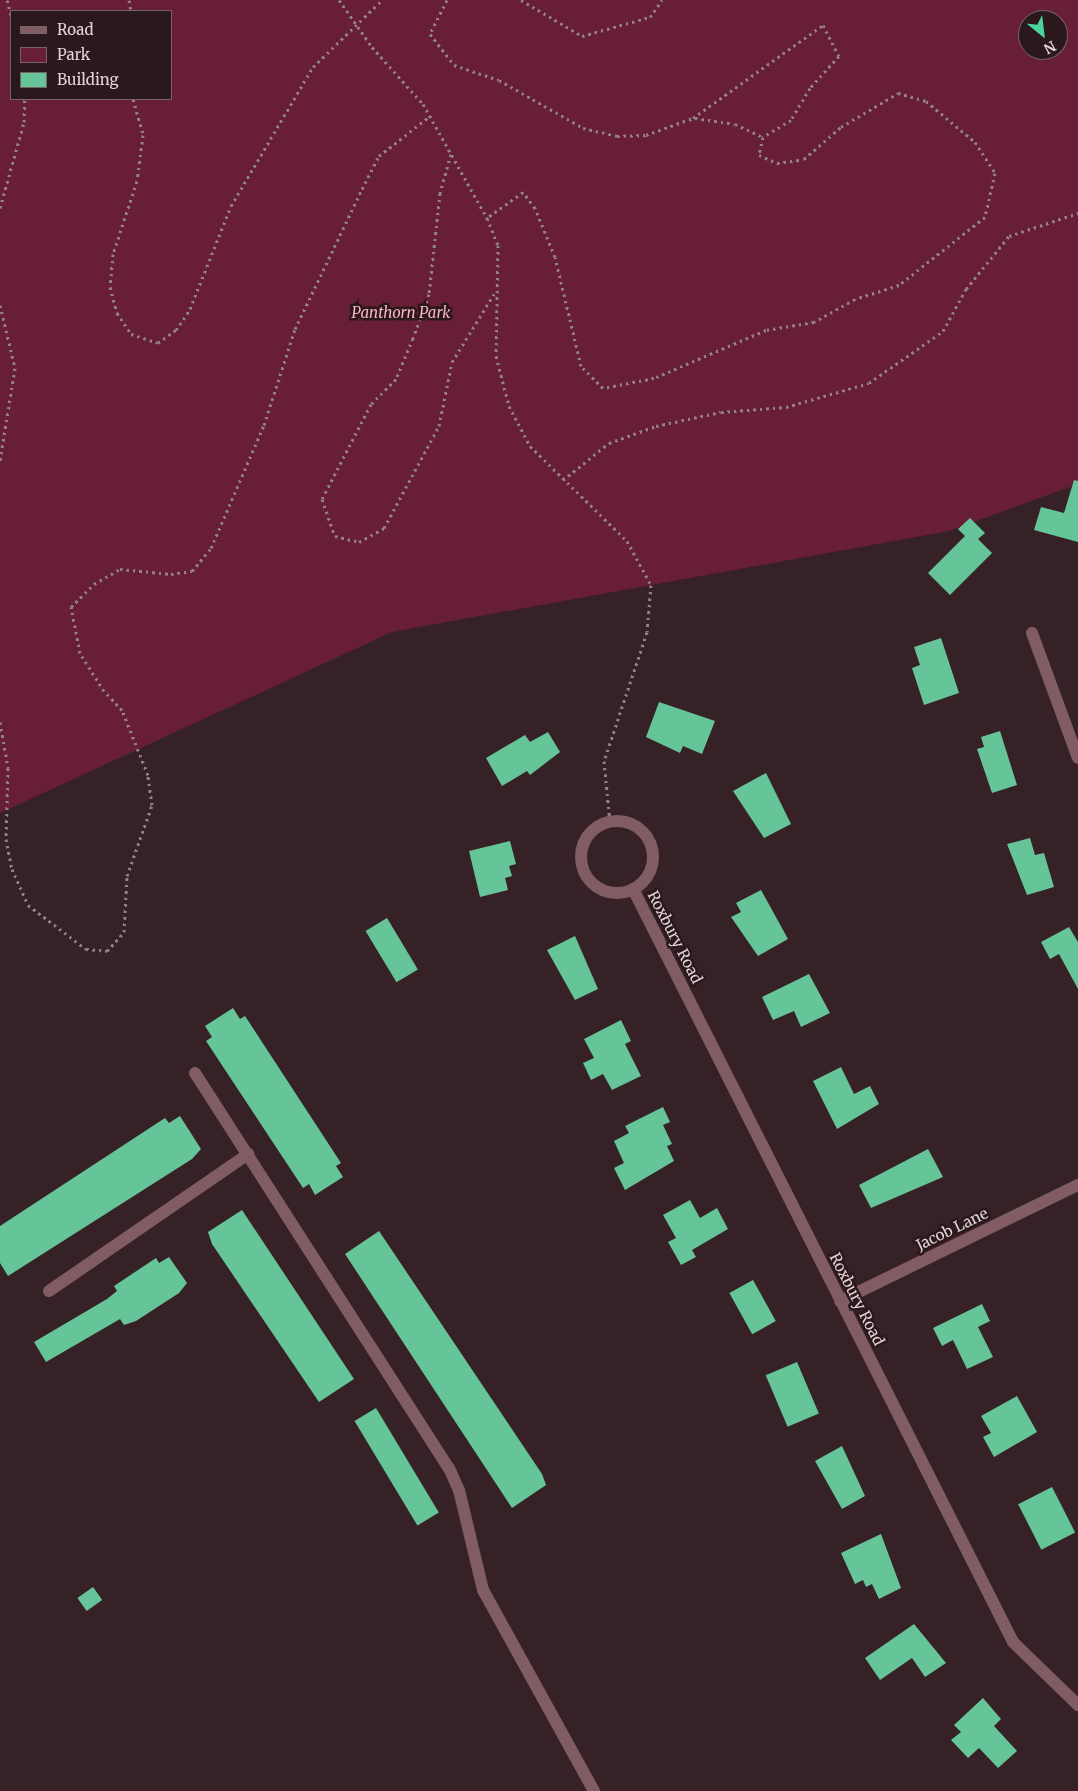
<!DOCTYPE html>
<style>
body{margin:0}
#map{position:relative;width:1078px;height:1791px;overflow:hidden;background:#362226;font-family:Merriweather,serif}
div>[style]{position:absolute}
.green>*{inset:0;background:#681e36}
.building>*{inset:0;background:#66c499;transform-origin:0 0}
.path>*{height:3px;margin-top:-1.5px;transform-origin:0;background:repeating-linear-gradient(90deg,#928185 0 2.5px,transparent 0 6.5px)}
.minor>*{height:12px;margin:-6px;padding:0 6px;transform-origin:6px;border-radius:6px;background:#815c64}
.minor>.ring{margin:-6px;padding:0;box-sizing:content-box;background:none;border:12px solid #815c64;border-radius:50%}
span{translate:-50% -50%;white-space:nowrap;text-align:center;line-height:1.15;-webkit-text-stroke:5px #2b181d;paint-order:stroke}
.park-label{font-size:15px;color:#fab4c3;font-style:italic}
.street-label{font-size:15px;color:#e2d4d7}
.legend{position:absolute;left:10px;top:10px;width:162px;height:90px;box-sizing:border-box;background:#2b181d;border:1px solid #746367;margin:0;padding:6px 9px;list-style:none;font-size:15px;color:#e2d4d7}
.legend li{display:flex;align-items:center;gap:10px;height:25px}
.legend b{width:25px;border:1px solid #746367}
.north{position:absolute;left:1018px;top:10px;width:50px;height:50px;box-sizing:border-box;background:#2b181d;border:1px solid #746367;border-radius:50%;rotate:151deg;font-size:14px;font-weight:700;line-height:20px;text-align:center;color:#e2d4d7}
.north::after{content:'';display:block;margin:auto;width:18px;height:22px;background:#49d49c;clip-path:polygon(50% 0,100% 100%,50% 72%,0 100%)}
</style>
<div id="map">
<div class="green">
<i style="clip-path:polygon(evenodd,0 0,1078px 0,1078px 484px,949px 531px,392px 632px,0 813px,0 0,11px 11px,171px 11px,171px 99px,11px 99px,11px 11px,0 0,1028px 20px,1058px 20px,1058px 50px,1028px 50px,1028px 20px)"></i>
</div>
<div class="building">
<i style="clip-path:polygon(1074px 480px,1078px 481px,1078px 542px,1034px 530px,1041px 507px,1064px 513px)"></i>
<i style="clip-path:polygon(970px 518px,985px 533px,978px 539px,992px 553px,950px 595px,928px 573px,965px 536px,958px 529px)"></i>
<i style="clip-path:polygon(941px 638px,959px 693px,924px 705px,912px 668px,920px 665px,914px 647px)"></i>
<i style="clip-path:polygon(659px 702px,715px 721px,702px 754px,683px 746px,680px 753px,646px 737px)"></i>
<i style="clip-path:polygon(1000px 731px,1017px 785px,992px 793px,977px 749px,984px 747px,981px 737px)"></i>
<i style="clip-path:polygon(548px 732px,560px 752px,530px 775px,527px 771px,502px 786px,486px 758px,525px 735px,530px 742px)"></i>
<i style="clip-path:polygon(766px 773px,791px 824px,764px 838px,733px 791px)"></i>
<i style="clip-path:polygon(1030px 838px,1035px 855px,1044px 853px,1054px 887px,1027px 895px,1007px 844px)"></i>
<i style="clip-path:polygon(510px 841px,516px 864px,509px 866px,512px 876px,505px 878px,508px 890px,480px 897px,469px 851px)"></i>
<i style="clip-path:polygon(761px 890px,788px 939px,758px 956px,731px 917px,741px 912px,736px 903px)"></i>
<i style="left:387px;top:918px;width:60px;height:25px;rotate:59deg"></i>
<i style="clip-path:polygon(1069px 927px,1078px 942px,1078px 989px,1059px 954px,1050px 959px,1041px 942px)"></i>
<i style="clip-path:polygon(575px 936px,598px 989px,575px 1000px,547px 950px)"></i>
<i style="clip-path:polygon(809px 974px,830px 1013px,801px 1027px,794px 1011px,773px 1020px,762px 997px)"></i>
<i style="clip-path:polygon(233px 1008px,240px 1019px,245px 1016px,341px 1163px,336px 1166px,343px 1177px,315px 1195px,309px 1184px,303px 1188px,206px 1041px,212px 1037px,205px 1026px)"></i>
<i style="clip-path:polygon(621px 1020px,631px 1041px,625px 1044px,641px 1076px,612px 1090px,603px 1074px,591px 1080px,583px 1063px,594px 1058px,584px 1039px)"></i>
<i style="clip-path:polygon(841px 1067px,854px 1094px,870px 1086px,879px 1104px,837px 1129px,813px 1081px)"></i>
<i style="clip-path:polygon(663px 1107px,670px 1122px,663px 1125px,672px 1144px,667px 1146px,674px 1161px,625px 1190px,614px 1168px,624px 1163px,614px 1141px,629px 1133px,625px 1126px)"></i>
<i style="clip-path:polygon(180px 1116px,201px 1149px,192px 1159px,8px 1276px,0 1263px,0 1226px,165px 1118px,169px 1123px)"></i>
<i style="clip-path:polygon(928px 1149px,943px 1177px,871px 1208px,859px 1185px)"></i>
<i style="clip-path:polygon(690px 1200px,700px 1218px,717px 1208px,728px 1229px,692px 1250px,696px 1257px,681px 1265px,668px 1242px,676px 1238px,663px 1215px)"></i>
<i style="clip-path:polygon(242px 1210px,354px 1379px,319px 1402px,212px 1244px,208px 1232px)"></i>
<i style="clip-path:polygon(379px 1231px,542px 1474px,546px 1485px,512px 1508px,345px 1254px)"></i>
<i style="clip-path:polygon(169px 1257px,187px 1283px,179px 1293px,136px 1321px,124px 1325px,120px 1319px,46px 1362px,34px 1342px,107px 1299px,117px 1291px,114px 1286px,156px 1258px,159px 1263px)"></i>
<i style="left:753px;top:1280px;width:47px;height:27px;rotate:61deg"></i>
<i style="clip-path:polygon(982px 1304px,990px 1321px,978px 1327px,993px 1357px,967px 1369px,953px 1340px,942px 1346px,933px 1328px)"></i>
<i style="left:797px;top:1362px;width:56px;height:34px;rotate:67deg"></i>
<i style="clip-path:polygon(1017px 1396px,1037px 1432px,994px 1457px,983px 1437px,991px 1433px,981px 1416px)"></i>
<i style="left:376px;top:1408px;width:122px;height:25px;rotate:59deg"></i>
<i style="clip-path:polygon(842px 1446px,865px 1496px,842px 1509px,815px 1461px)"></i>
<i style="left:1052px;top:1487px;width:51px;height:38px;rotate:63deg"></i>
<i style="clip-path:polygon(881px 1534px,901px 1588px,879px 1599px,872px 1584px,866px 1587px,863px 1580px,855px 1584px,841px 1553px)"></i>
<i style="left:93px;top:1587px;width:16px;height:19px;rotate:55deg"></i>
<i style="clip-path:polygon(914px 1624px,946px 1663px,925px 1677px,912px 1658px,880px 1680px,865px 1658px)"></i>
<i style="clip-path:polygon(983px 1698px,1001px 1719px,994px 1726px,1017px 1751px,998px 1768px,979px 1748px,968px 1758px,951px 1740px,961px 1732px,954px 1725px)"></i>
</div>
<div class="path">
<i style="left:7px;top:0;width:16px;rotate:75deg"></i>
<i style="left:129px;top:0;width:11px;rotate:80deg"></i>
<i style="left:339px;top:0;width:57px;rotate:54.9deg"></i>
<i style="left:372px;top:47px;width:76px;rotate:48.2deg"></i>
<i style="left:423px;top:104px;width:131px;rotate:60.7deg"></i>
<i style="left:487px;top:218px;width:29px;rotate:68deg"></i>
<i style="left:498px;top:245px;width:111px;rotate:91deg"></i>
<i style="left:496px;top:356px;width:52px;rotate:75.4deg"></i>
<i style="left:509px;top:406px;width:45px;rotate:62.3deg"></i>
<i style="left:530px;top:446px;width:136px;rotate:44.4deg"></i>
<i style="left:627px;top:541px;width:50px;rotate:61.4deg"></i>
<i style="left:651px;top:585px;width:47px;rotate:94.9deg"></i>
<i style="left:647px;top:632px;width:136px;rotate:108.4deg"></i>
<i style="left:604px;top:761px;width:61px;rotate:84.4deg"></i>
<i style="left:447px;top:0;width:38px;rotate:117deg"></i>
<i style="left:430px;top:34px;width:39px;rotate:52deg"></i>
<i style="left:454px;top:65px;width:47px;rotate:18.4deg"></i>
<i style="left:499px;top:80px;width:97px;rotate:29.7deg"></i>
<i style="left:583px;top:128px;width:35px;rotate:13deg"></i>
<i style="left:617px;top:136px;width:29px;rotate:-2deg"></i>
<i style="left:646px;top:135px;width:50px;rotate:-19.9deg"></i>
<i style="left:693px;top:118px;width:160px;rotate:-35.6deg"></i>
<i style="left:823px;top:25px;width:35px;rotate:63deg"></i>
<i style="left:839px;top:56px;width:43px;rotate:132.2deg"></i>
<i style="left:810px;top:88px;width:37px;rotate:121deg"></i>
<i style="left:791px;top:120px;width:33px;rotate:149deg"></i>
<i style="left:763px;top:137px;width:18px;rotate:103deg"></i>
<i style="left:759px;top:155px;width:20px;rotate:24deg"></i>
<i style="left:777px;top:163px;width:27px;rotate:-8deg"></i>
<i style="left:804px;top:159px;width:49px;rotate:-40.9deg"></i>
<i style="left:841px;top:127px;width:66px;rotate:-30.8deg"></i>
<i style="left:898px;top:93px;width:29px;rotate:16deg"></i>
<i style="left:926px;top:101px;width:64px;rotate:39.9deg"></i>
<i style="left:975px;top:142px;width:37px;rotate:57deg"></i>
<i style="left:995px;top:173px;width:45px;rotate:102.8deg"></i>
<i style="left:985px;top:217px;width:110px;rotate:141.7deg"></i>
<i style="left:899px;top:285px;width:46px;rotate:162.3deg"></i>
<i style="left:855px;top:299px;width:47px;rotate:150.7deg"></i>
<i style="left:814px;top:322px;width:49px;rotate:170.5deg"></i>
<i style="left:766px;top:330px;width:122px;rotate:156.8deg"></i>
<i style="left:654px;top:378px;width:52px;rotate:168.9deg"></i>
<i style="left:603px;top:388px;width:31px;rotate:-135deg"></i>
<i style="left:581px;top:366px;width:112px;rotate:-103.4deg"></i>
<i style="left:555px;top:257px;width:53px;rotate:-112.2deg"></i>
<i style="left:535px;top:208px;width:20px;rotate:-127deg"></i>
<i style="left:523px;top:192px;width:44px;rotate:144.2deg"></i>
<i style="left:521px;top:0;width:71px;rotate:30.5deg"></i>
<i style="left:582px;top:36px;width:71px;rotate:-15.6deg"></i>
<i style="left:650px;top:17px;width:21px;rotate:-55deg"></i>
<i style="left:133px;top:99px;width:37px;rotate:74deg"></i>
<i style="left:143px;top:135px;width:46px;rotate:97.4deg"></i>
<i style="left:137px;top:181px;width:77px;rotate:108.2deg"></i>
<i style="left:113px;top:254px;width:33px;rotate:95deg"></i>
<i style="left:110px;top:287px;width:27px;rotate:75deg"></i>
<i style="left:117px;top:313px;width:25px;rotate:56deg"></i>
<i style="left:131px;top:334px;width:28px;rotate:18deg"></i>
<i style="left:158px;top:343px;width:22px;rotate:-36deg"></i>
<i style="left:176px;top:330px;width:25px;rotate:-56deg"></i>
<i style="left:190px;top:309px;width:111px;rotate:-68.3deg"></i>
<i style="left:231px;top:206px;width:161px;rotate:-59.5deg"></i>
<i style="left:313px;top:67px;width:96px;rotate:-44.2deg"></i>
<i style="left:695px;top:118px;width:40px;rotate:8.5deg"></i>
<i style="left:735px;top:124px;width:31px;rotate:25deg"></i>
<i style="left:451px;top:154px;width:41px;rotate:105.8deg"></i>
<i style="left:440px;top:193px;width:102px;rotate:96.2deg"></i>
<i style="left:429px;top:294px;width:47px;rotate:110deg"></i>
<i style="left:413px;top:338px;width:44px;rotate:112.5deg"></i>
<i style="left:396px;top:379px;width:35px;rotate:135deg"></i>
<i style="left:371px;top:404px;width:107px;rotate:117.3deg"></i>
<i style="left:322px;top:499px;width:39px;rotate:71deg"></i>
<i style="left:335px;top:536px;width:25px;rotate:14deg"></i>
<i style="left:359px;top:542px;width:29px;rotate:-29deg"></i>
<i style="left:384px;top:528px;width:116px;rotate:-61.7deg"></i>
<i style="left:439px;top:426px;width:65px;rotate:-78.5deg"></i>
<i style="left:452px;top:362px;width:80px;rotate:-58.3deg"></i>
<i style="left:0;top:208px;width:89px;rotate:-74.4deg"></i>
<i style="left:24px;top:122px;width:23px;rotate:-88deg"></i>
<i style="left:0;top:305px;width:65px;rotate:76.6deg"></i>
<i style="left:15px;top:368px;width:94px;rotate:99.2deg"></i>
<i style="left:563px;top:480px;width:59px;rotate:-38.8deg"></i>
<i style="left:609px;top:443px;width:50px;rotate:-19.9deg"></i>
<i style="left:656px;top:426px;width:66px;rotate:-12.2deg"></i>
<i style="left:721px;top:412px;width:65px;rotate:-4.4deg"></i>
<i style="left:786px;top:407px;width:86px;rotate:-16.1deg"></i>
<i style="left:869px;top:383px;width:90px;rotate:-35.1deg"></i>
<i style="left:943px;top:331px;width:48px;rotate:-61.3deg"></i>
<i style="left:966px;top:289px;width:68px;rotate:-50.9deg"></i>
<i style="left:1009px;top:236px;width:73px;rotate:-18.4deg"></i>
<i style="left:0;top:722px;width:47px;rotate:80.1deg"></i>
<i style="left:8px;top:768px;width:71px;rotate:91.6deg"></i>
<i style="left:6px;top:839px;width:31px;rotate:79deg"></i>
<i style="left:12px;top:869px;width:39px;rotate:66deg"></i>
<i style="left:28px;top:905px;width:73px;rotate:37.2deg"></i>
<i style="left:86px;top:949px;width:21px;rotate:5deg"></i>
<i style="left:107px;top:951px;width:25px;rotate:-48deg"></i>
<i style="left:124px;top:932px;width:56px;rotate:-86.9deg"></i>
<i style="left:127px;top:876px;width:75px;rotate:-70.6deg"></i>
<i style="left:152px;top:805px;width:30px;rotate:-98deg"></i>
<i style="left:148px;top:775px;width:70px;rotate:-111.8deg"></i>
<i style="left:122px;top:710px;width:26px;rotate:-133deg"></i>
<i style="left:104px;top:691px;width:45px;rotate:-122.3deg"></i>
<i style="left:80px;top:653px;width:47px;rotate:-101.1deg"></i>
<i style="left:71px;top:607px;width:33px;rotate:-45deg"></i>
<i style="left:94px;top:584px;width:30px;rotate:-30deg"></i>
<i style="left:120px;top:569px;width:51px;rotate:5.6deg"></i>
<i style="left:171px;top:574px;width:21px;rotate:-8deg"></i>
<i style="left:192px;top:571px;width:30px;rotate:-50deg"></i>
<i style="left:211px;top:548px;width:134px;rotate:-66.7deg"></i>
<i style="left:264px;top:425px;width:101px;rotate:-72.1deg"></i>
<i style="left:295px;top:329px;width:155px;rotate:-64.4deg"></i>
<i style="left:362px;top:189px;width:37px;rotate:-63deg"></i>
<i style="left:379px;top:156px;width:65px;rotate:-38.1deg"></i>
</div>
<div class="minor">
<i style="left:1032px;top:633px;width:133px;rotate:69.8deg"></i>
<i class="ring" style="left:581px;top:821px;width:60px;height:60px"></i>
<i style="left:633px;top:889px;width:843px;rotate:63.22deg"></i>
<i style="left:1013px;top:1642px;width:91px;rotate:44.1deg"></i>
<i style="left:195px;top:1073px;width:470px;rotate:57.3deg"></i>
<i style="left:449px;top:1468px;width:24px;rotate:66deg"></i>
<i style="left:459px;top:1490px;width:103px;rotate:76.5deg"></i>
<i style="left:483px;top:1590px;width:230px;rotate:61.1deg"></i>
<i style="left:49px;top:1291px;width:242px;rotate:-34.5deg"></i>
<i style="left:840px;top:1301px;width:265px;rotate:-26deg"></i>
</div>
<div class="park-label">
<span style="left:401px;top:313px">Panthorn Park</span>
</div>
<div class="street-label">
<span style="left:675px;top:937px;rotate:63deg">Roxbury Road</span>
<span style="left:952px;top:1229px;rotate:-26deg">Jacob Lane</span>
<span style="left:857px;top:1299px;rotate:63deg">Roxbury Road</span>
</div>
<ul class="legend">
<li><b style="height:6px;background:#815c64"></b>Road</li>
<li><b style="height:14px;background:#681e36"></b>Park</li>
<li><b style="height:14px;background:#66c499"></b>Building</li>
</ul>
<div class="north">N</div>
</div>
